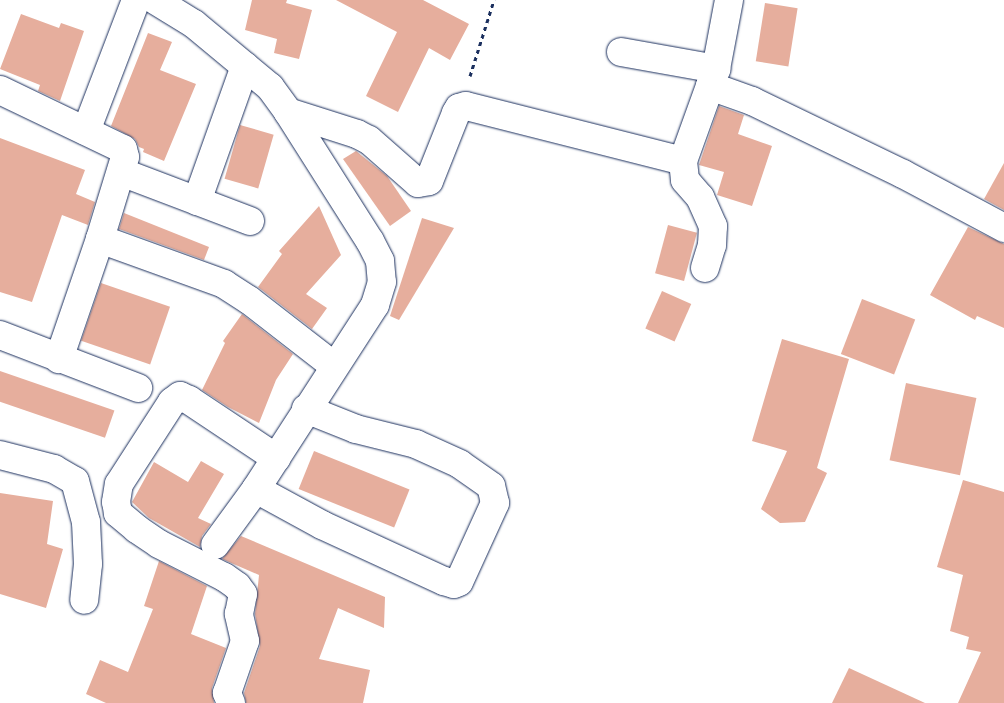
<!DOCTYPE html>
<style>
body{margin:0}
#map{position:relative;width:1004px;height:703px;overflow:hidden;background:#fff;font-family:Itim,sans-serif}
div>[style]{position:absolute}
.building>*{inset:0;background:#e6ae9d;transform-origin:0 0}
.path>*{height:3px;margin-top:-1.5px;transform-origin:0;background:repeating-linear-gradient(90deg,#1b2f5e 0 4px,transparent 0 8px)}
.roads{filter:drop-shadow(0 0 1px #1b2f5e) drop-shadow(0 0 1px #1b2f5e)}
.minor>*{height:28px;margin:-14px;padding:0 14px;transform-origin:14px;border-radius:14px;background:#fff}
span{translate:-50% -50%;white-space:nowrap;text-align:center;line-height:1.15;-webkit-text-stroke:4px #fff;paint-order:stroke}
</style>
<div id="map">
<div class="building">
<i style="clip-path:polygon(252px 0,287px 0,286px 3px,312px 10px,299px 59px,274px 53px,277px 39px,245px 30px)"></i>
<i style="clip-path:polygon(336px 0,423px 0,469px 24px,450px 60px,429px 48px,398px 112px,366px 96px,397px 32px)"></i>
<i style="left:765px;top:3px;width:33px;height:59px;rotate:9deg"></i>
<i style="clip-path:polygon(21px 14px,59px 28px,61px 23px,84px 31px,60px 101px,38px 91px,40px 85px,0 69px)"></i>
<i style="clip-path:polygon(148px 33px,172px 42px,160px 70px,196px 84px,164px 161px,143px 152px,144px 149px,139px 147px,135px 139px,111px 126px)"></i>
<i style="clip-path:polygon(719px 106px,744px 115px,738px 134px,772px 146px,752px 206px,717px 195px,724px 172px,699px 165px)"></i>
<i style="left:240px;top:125px;width:35px;height:56px;rotate:16deg"></i>
<i style="clip-path:polygon(0 138px,85px 170px,76px 194px,95px 202px,88px 225px,62px 215px,32px 302px,0 292px)"></i>
<i style="clip-path:polygon(356px 151px,387px 176px,411px 211px,390px 226px,343px 159px)"></i>
<i style="clip-path:polygon(1004px 163px,1004px 210px,984px 199px)"></i>
<i style="clip-path:polygon(319px 206px,341px 255px,306px 294px,327px 308px,312px 329px,258px 287px,282px 254px,279px 251px)"></i>
<i style="clip-path:polygon(124px 213px,209px 247px,204px 260px,119px 229px)"></i>
<i style="clip-path:polygon(422px 218px,454px 228px,399px 320px,390px 316px)"></i>
<i style="left:668px;top:225px;width:30px;height:50px;rotate:15deg"></i>
<i style="clip-path:polygon(968px 227px,1004px 244px,1004px 328px,977px 316px,975px 320px,930px 295px)"></i>
<i style="left:101px;top:283px;width:73px;height:61px;rotate:19deg"></i>
<i style="left:662px;top:291px;width:32px;height:41px;rotate:24deg"></i>
<i style="left:862px;top:299px;width:57px;height:59px;rotate:21deg"></i>
<i style="clip-path:polygon(242px 314px,293px 354px,276px 380px,259px 423px,228px 407px,202px 390px,225px 343px,223px 341px)"></i>
<i style="clip-path:polygon(782px 339px,849px 359px,817px 468px,827px 473px,805px 522px,780px 523px,761px 509px,787px 451px,752px 441px)"></i>
<i style="left:0;top:371px;width:121px;height:29px;rotate:19deg"></i>
<i style="left:906px;top:383px;width:72px;height:79px;rotate:12deg"></i>
<i style="left:314px;top:451px;width:103px;height:41px;rotate:22deg"></i>
<i style="clip-path:polygon(201px 461px,224px 474px,198px 518px,211px 524px,202px 536px,200px 547px,149px 518px,132px 502px,154px 462px,188px 482px)"></i>
<i style="clip-path:polygon(963px 480px,1004px 492px,1004px 703px,958px 703px,981px 652px,966px 649px,969px 637px,950px 631px,963px 575px,937px 567px)"></i>
<i style="clip-path:polygon(0 493px,53px 501px,47px 544px,63px 549px,46px 608px,0 594px)"></i>
<i style="clip-path:polygon(241px 536px,385px 597px,384px 628px,338px 608px,319px 659px,370px 670px,363px 703px,246px 703px,244px 693px,260px 646px,255px 614px,259px 575px,222px 559px)"></i>
<i style="clip-path:polygon(159px 561px,207px 586px,191px 634px,226px 648px,212px 688px,214px 703px,106px 703px,86px 694px,100px 660px,128px 672px,153px 609px,144px 606px)"></i>
<i style="clip-path:polygon(849px 668px,925px 703px,832px 703px)"></i>
</div>
<div class="path">
<i style="left:470px;top:76px;width:80px;rotate:-72.5deg"></i>
</div>
<div class="roads">
<div class="minor">
<i style="left:155px;top:0;width:46px;rotate:31.6deg"></i>
<i style="left:194px;top:24px;width:99px;rotate:39.7deg"></i>
<i style="left:270px;top:87px;width:31px;rotate:54deg"></i>
<i style="left:288px;top:112px;width:153px;rotate:57.6deg"></i>
<i style="left:370px;top:241px;width:22px;rotate:63deg"></i>
<i style="left:380px;top:261px;width:21px;rotate:85deg"></i>
<i style="left:382px;top:282px;width:24px;rotate:107deg"></i>
<i style="left:375px;top:305px;width:219px;rotate:122.9deg"></i>
<i style="left:256px;top:489px;width:69px;rotate:126.2deg"></i>
<i style="left:621px;top:52px;width:97px;rotate:10.1deg"></i>
<i style="left:716px;top:69px;width:18px;rotate:109deg"></i>
<i style="left:710px;top:86px;width:45px;rotate:19.7deg"></i>
<i style="left:752px;top:101px;width:168px;rotate:25.8deg"></i>
<i style="left:903px;top:174px;width:115px;rotate:28.1deg"></i>
<i style="left:716px;top:69px;width:70px;rotate:-79.3deg"></i>
<i style="left:0;top:90px;width:136px;rotate:25.6deg"></i>
<i style="left:123px;top:149px;width:8px;rotate:76deg"></i>
<i style="left:125px;top:157px;width:86px;rotate:107deg"></i>
<i style="left:100px;top:239px;width:127px;rotate:108.9deg"></i>
<i style="left:288px;top:112px;width:72px;rotate:17.7deg"></i>
<i style="left:357px;top:134px;width:13px;rotate:27deg"></i>
<i style="left:369px;top:140px;width:65px;rotate:41.3deg"></i>
<i style="left:418px;top:183px;width:11px;rotate:-10deg"></i>
<i style="left:429px;top:181px;width:73px;rotate:-68.3deg"></i>
<i style="left:456px;top:113px;width:6px;rotate:-59deg"></i>
<i style="left:459px;top:108px;width:7px;rotate:-16deg"></i>
<i style="left:466px;top:106px;width:224px;rotate:14.2deg"></i>
<i style="left:683px;top:161px;width:19px;rotate:84deg"></i>
<i style="left:685px;top:180px;width:23px;rotate:49deg"></i>
<i style="left:700px;top:197px;width:32px;rotate:66deg"></i>
<i style="left:713px;top:226px;width:19px;rotate:93deg"></i>
<i style="left:712px;top:245px;width:24px;rotate:107deg"></i>
<i style="left:86px;top:131px;width:140px;rotate:-69.1deg"></i>
<i style="left:683px;top:161px;width:80px;rotate:-70.2deg"></i>
<i style="left:121px;top:172px;width:138px;rotate:20.8deg"></i>
<i style="left:197px;top:201px;width:143px;rotate:-70.4deg"></i>
<i style="left:100px;top:239px;width:132px;rotate:19.9deg"></i>
<i style="left:224px;top:284px;width:30px;rotate:33deg"></i>
<i style="left:249px;top:300px;width:108px;rotate:37.8deg"></i>
<i style="left:0;top:335px;width:148px;rotate:21deg"></i>
<i style="left:0;top:455px;width:56px;rotate:14.5deg"></i>
<i style="left:54px;top:469px;width:24px;rotate:30deg"></i>
<i style="left:75px;top:481px;width:42px;rotate:75deg"></i>
<i style="left:86px;top:522px;width:42px;rotate:87.3deg"></i>
<i style="left:88px;top:564px;width:36px;rotate:96deg"></i>
<i style="left:256px;top:489px;width:75px;rotate:28.6deg"></i>
<i style="left:322px;top:525px;width:134px;rotate:24.7deg"></i>
<i style="left:444px;top:581px;width:10px;rotate:17deg"></i>
<i style="left:454px;top:584px;width:5px;rotate:-22deg"></i>
<i style="left:459px;top:582px;width:87px;rotate:-65.5deg"></i>
<i style="left:495px;top:503px;width:17px;rotate:-103deg"></i>
<i style="left:491px;top:486px;width:38px;rotate:-145deg"></i>
<i style="left:460px;top:464px;width:48px;rotate:-155.6deg"></i>
<i style="left:416px;top:444px;width:62px;rotate:-166deg"></i>
<i style="left:356px;top:429px;width:54px;rotate:-158.2deg"></i>
<i style="left:231px;top:703px;width:11px;rotate:-112deg"></i>
<i style="left:227px;top:693px;width:55px;rotate:-70.9deg"></i>
<i style="left:245px;top:641px;width:28px;rotate:-103deg"></i>
<i style="left:239px;top:614px;width:20px;rotate:-79deg"></i>
<i style="left:243px;top:594px;width:10px;rotate:-127deg"></i>
<i style="left:237px;top:586px;width:16px;rotate:-145deg"></i>
<i style="left:224px;top:577px;width:73px;rotate:-153.1deg"></i>
<i style="left:159px;top:544px;width:27px;rotate:-146deg"></i>
<i style="left:137px;top:529px;width:25px;rotate:-140deg"></i>
<i style="left:118px;top:513px;width:11px;rotate:-100deg"></i>
<i style="left:116px;top:502px;width:18px;rotate:-81deg"></i>
<i style="left:119px;top:484px;width:98px;rotate:-57.1deg"></i>
<i style="left:172px;top:402px;width:10px;rotate:-37deg"></i>
<i style="left:180px;top:396px;width:10px;rotate:24deg"></i>
<i style="left:189px;top:400px;width:105px;rotate:33.7deg"></i>
</div>
</div>
</div>
